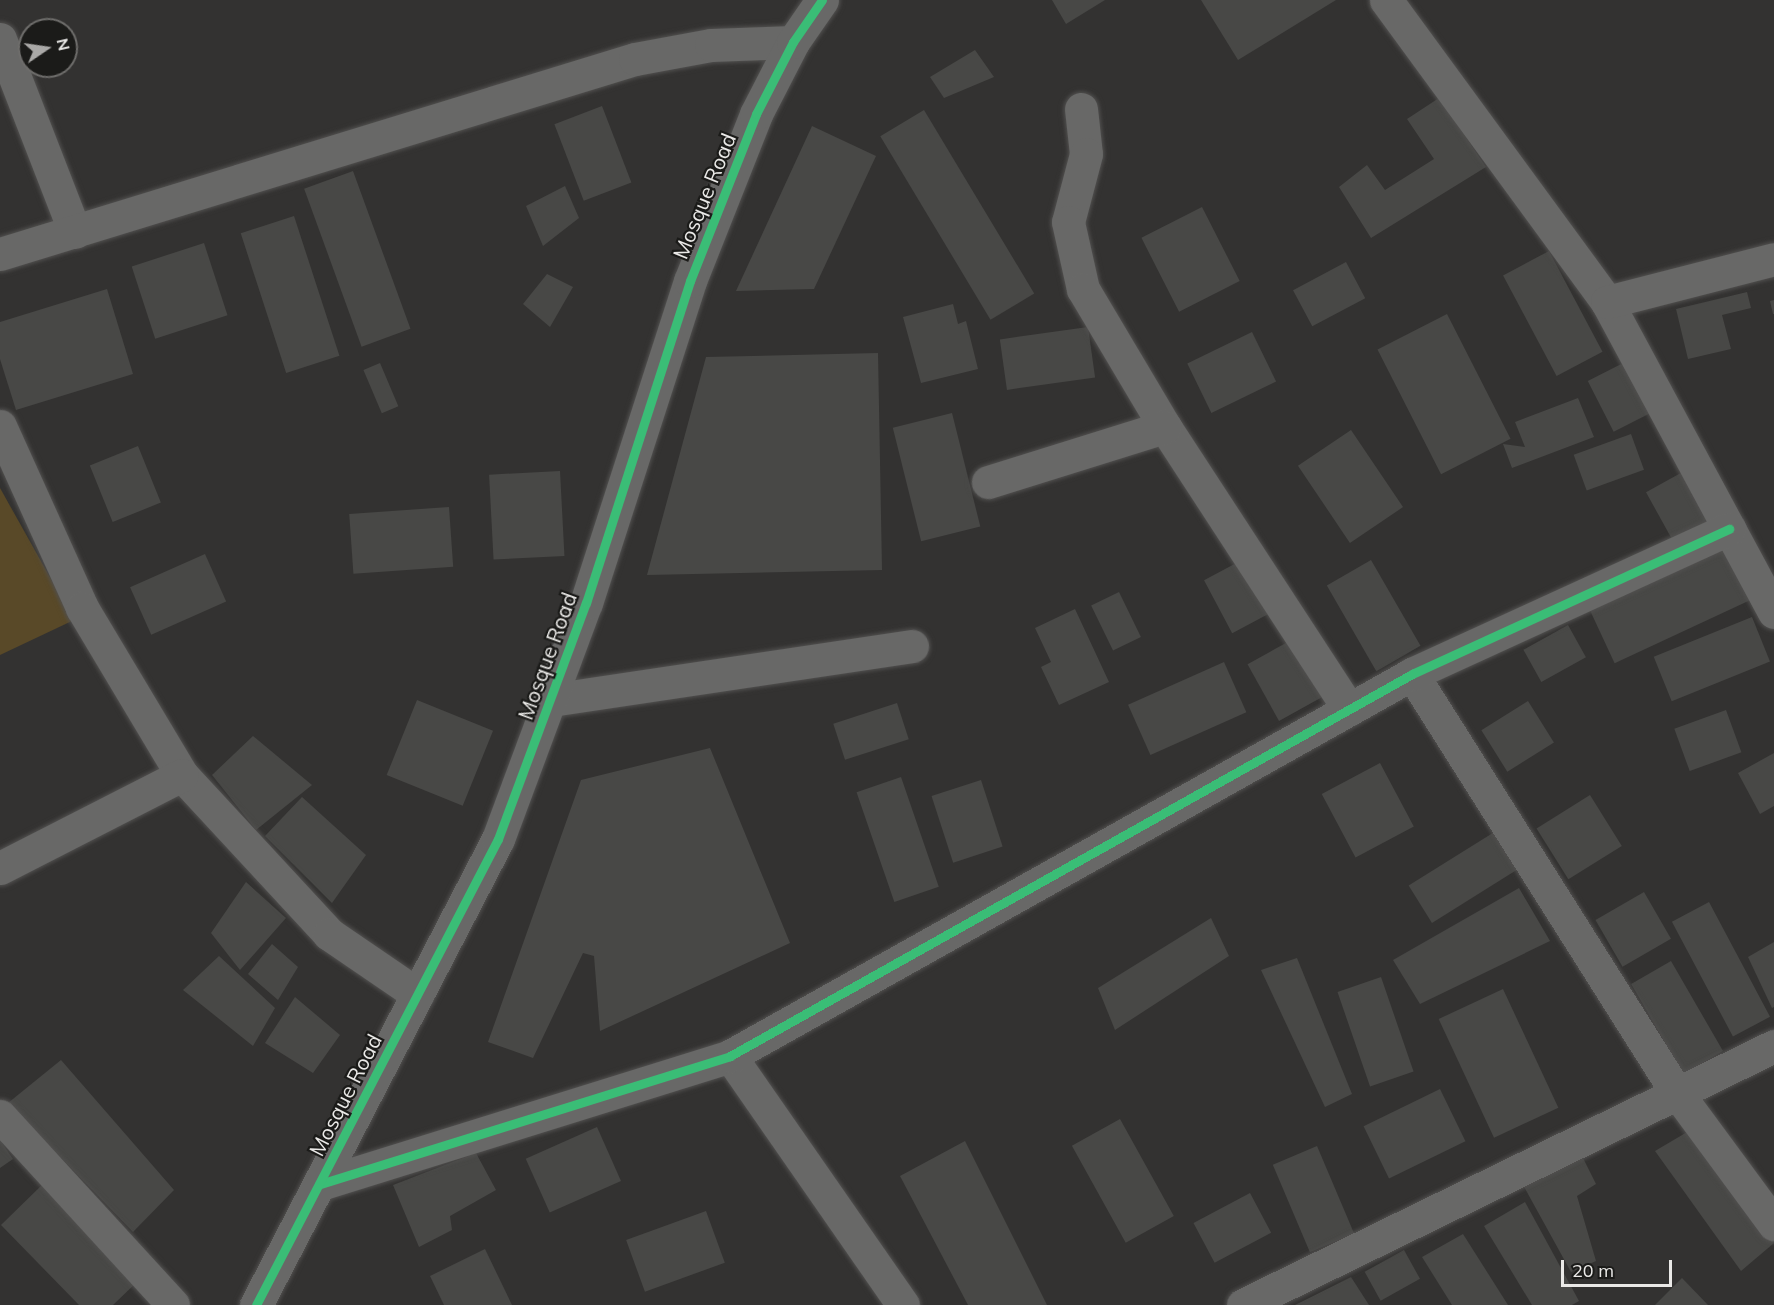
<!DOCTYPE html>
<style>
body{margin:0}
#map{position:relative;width:1774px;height:1305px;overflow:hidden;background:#333231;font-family:Mulish,sans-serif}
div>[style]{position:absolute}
.green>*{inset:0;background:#594928}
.building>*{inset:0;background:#484846;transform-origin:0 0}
.roads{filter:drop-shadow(0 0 2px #51504f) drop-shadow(0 0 2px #51504f)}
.minor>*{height:33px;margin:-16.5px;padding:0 16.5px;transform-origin:16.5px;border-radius:16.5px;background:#686867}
.cycleway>*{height:9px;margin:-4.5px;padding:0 4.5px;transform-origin:4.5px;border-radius:4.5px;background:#3abd76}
span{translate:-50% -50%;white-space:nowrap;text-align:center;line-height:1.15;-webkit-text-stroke:4.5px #1b1b19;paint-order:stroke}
.street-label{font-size:21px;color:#eae9e7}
.north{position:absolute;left:18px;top:18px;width:60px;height:60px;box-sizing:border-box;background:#1b1b19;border:2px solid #6e6d6b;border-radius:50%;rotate:77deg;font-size:16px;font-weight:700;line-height:24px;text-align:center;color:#eae9e7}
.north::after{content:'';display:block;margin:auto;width:21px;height:27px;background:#aaa9a7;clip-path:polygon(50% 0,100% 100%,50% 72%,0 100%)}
.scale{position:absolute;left:1561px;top:1260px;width:111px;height:27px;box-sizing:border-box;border:3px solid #eae9e7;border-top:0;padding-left:8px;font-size:18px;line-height:21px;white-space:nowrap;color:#eae9e7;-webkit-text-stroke:4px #1b1b19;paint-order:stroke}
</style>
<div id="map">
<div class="green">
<i style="clip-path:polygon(0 488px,74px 620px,0 655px)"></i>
</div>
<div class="building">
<i style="clip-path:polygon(1052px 0,1105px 0,1066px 24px)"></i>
<i style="clip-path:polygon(1201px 0,1336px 0,1238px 60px)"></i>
<i style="clip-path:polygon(975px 50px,994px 77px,944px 98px,930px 77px)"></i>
<i style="clip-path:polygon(1439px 98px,1486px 167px,1371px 238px,1339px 187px,1367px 165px,1385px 190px,1434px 159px,1407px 119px)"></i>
<i style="left:602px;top:106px;width:82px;height:51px;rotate:69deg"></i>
<i style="left:924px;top:110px;width:214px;height:51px;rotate:59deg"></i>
<i style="clip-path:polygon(812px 126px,876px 156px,814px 289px,736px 291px)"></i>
<i style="left:353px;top:171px;width:168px;height:52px;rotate:70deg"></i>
<i style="clip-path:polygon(565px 186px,579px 218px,543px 246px,526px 206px)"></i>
<i style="left:1202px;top:207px;width:83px;height:68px;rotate:63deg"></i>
<i style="left:294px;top:216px;width:147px;height:56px;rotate:72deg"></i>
<i style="left:204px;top:243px;width:76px;height:76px;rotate:72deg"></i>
<i style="left:1549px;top:251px;width:114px;height:52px;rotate:62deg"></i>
<i style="left:1346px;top:262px;width:41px;height:60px;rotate:62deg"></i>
<i style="clip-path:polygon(547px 274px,573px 287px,550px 327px,523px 304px)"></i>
<i style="clip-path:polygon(107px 289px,133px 374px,16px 410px,0 359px,0 322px)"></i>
<i style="clip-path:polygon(1747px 292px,1751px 308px,1722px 315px,1731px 349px,1688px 359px,1676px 309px)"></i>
<i style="clip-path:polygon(1774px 300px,1774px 314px,1773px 314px,1770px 301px)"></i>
<i style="clip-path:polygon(953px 304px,958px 324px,966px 321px,978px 369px,921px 383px,903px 317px)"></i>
<i style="left:1447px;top:314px;width:140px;height:78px;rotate:63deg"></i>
<i style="left:1088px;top:327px;width:51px;height:89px;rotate:82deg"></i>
<i style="left:1252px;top:332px;width:55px;height:72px;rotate:64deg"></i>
<i style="clip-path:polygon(878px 353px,882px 570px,647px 575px,706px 357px)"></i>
<i style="left:1635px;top:357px;width:57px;height:53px;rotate:63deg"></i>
<i style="left:380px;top:363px;width:47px;height:18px;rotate:67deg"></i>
<i style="clip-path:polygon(1578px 398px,1594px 437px,1512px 468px,1503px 444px,1525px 447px,1515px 422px)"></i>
<i style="left:952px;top:413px;width:117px;height:61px;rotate:76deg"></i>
<i style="left:1351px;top:430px;width:93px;height:64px;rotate:56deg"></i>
<i style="left:1631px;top:434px;width:38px;height:61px;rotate:70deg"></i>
<i style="left:138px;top:446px;width:61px;height:52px;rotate:68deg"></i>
<i style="left:1688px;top:469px;width:60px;height:48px;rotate:61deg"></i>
<i style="left:560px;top:471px;width:85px;height:71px;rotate:87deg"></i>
<i style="left:449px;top:507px;width:60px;height:100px;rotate:86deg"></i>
<i style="left:1728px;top:542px;width:62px;height:154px;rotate:65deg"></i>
<i style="left:205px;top:554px;width:52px;height:82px;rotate:66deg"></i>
<i style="left:1242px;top:560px;width:60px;height:43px;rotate:62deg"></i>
<i style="left:1371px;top:560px;width:99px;height:51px;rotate:60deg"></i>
<i style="left:1119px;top:592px;width:50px;height:31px;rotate:64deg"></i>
<i style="clip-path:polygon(1075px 609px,1109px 682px,1059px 705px,1041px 667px,1051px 662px,1035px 628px)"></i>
<i style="left:1752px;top:617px;width:48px;height:106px;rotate:68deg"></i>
<i style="left:1568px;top:625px;width:37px;height:51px;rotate:61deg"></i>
<i style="left:1293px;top:639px;width:65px;height:52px;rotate:61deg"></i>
<i style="left:1224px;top:662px;width:55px;height:105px;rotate:66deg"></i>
<i style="left:417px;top:700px;width:82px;height:81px;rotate:22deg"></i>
<i style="left:1528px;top:701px;width:49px;height:55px;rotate:58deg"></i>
<i style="left:897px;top:703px;width:38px;height:67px;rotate:72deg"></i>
<i style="left:1726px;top:710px;width:45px;height:55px;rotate:70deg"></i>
<i style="clip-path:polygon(253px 736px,312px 785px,256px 830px,212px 775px)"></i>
<i style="clip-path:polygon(710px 748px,790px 943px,600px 1031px,594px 956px,583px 953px,533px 1058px,488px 1042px,581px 780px)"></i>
<i style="clip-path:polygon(1774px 753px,1774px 806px,1760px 814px,1738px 773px)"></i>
<i style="left:1380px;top:763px;width:72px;height:66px;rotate:62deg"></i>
<i style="left:901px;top:777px;width:116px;height:47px;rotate:71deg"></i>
<i style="left:981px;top:780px;width:70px;height:52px;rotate:72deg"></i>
<i style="left:1590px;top:795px;width:60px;height:63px;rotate:58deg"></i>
<i style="clip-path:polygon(302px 797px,366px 855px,332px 903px,265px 836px)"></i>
<i style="left:1496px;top:831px;width:44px;height:103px;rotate:58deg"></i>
<i style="clip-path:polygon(246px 882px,286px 918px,240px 970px,211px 933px)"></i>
<i style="clip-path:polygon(1519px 888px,1550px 941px,1420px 1004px,1393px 960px)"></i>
<i style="left:1644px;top:892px;width:54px;height:56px;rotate:60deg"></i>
<i style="left:1709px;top:902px;width:130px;height:42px;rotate:62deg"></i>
<i style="clip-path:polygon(1211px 918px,1229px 956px,1115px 1030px,1098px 988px)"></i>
<i style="clip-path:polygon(1774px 942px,1774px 1007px,1772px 1008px,1748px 957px)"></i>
<i style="clip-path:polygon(272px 944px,298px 967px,278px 1000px,248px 974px)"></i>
<i style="clip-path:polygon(219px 956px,275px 1008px,253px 1046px,183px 990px)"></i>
<i style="clip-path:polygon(1297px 958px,1352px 1094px,1325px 1107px,1261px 970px)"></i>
<i style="left:1671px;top:961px;width:104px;height:46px;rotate:60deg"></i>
<i style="left:1381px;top:977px;width:100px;height:46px;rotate:71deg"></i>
<i style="left:1503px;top:989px;width:131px;height:71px;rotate:65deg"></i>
<i style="clip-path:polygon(295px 997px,340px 1035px,313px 1073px,265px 1043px)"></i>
<i style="clip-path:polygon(61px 1060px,174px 1190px,133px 1232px,8px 1103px)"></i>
<i style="left:1440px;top:1089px;width:58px;height:85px;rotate:64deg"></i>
<i style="left:1120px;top:1119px;width:111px;height:55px;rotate:61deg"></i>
<i style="clip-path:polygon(1699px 1125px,1774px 1243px,1741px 1271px,1655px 1151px)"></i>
<i style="left:597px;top:1127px;width:59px;height:78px;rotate:66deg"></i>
<i style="clip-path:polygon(0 1140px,13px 1159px,0 1168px)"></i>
<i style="clip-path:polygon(965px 1141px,1047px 1305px,968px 1305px,900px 1176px)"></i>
<i style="left:1317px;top:1146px;width:95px;height:48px;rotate:67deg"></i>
<i style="clip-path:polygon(476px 1153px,496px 1190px,450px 1216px,452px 1230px,419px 1247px,393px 1185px)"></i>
<i style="clip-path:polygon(1581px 1154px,1596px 1184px,1577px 1196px,1596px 1261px,1571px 1272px,1522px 1183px)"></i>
<i style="clip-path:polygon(44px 1183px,139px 1280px,113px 1305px,79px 1305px,1px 1225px)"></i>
<i style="left:1250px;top:1193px;width:45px;height:64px;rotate:62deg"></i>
<i style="clip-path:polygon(1525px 1202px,1579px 1301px,1572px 1305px,1532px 1305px,1484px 1226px)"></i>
<i style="left:706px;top:1211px;width:55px;height:85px;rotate:70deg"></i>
<i style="clip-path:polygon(1463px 1234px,1508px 1305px,1452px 1305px,1422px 1257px)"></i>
<i style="clip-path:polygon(485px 1249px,512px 1305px,444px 1305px,430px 1276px)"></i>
<i style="left:1404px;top:1250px;width:33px;height:45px;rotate:61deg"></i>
<i style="clip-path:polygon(1351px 1277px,1369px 1305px,1295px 1305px)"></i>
<i style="clip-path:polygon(1682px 1278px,1708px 1305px,1655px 1305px)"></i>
</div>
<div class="roads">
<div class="minor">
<i style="left:1386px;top:0;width:374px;rotate:53.8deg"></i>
<i style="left:1607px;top:302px;width:352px;rotate:61.7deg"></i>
<i style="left:0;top:39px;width:207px;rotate:68.8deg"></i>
<i style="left:1081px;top:109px;width:45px;rotate:83.7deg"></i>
<i style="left:1086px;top:154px;width:70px;rotate:104.8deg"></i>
<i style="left:1068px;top:222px;width:69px;rotate:77.4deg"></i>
<i style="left:1083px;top:289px;width:161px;rotate:59.3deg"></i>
<i style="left:1165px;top:427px;width:337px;rotate:56.9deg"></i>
<i style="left:0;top:254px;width:664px;rotate:-17.07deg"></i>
<i style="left:635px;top:59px;width:77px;rotate:-10.4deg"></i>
<i style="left:711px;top:45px;width:82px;rotate:-2.1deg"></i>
<i style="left:1607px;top:302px;width:172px;rotate:-14.4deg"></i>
<i style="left:0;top:426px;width:200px;rotate:65.7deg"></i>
<i style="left:82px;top:608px;width:195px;rotate:59.1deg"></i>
<i style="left:182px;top:775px;width:217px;rotate:47.2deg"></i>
<i style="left:329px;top:934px;width:107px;rotate:34.3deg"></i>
<i style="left:988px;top:482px;width:185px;rotate:-17.3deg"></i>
<i style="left:1412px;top:674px;width:497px;rotate:57.7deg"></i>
<i style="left:1678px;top:1094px;width:162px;rotate:53.6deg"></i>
<i style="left:551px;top:700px;width:365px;rotate:-8.5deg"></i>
<i style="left:0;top:868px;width:204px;rotate:-27.1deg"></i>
<i style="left:730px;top:1056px;width:303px;rotate:55.2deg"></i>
<i style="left:0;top:1116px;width:256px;rotate:47.5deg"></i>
<i style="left:320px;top:1184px;width:430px;rotate:-17.3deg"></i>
<i style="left:730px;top:1056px;width:782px;rotate:-29.25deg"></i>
<i style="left:1412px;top:674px;width:349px;rotate:-24.6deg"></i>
<i style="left:256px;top:1305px;width:525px;rotate:-62.56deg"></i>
<i style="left:498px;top:839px;width:252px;rotate:-69.6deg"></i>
<i style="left:586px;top:603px;width:338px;rotate:-72.1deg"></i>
<i style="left:690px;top:281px;width:180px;rotate:-68.4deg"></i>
<i style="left:756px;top:114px;width:81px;rotate:-62.8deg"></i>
<i style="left:793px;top:42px;width:51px;rotate:-55.4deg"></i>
<i style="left:1243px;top:1305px;width:591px;rotate:-26deg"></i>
</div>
</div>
<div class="cycleway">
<i style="left:320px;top:1184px;width:430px;rotate:-17.3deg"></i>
<i style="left:730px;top:1056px;width:782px;rotate:-29.25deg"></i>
<i style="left:1412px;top:674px;width:349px;rotate:-24.6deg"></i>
<i style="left:256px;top:1305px;width:525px;rotate:-62.56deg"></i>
<i style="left:498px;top:839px;width:252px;rotate:-69.6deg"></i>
<i style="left:586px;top:603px;width:338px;rotate:-72.1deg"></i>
<i style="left:690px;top:281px;width:180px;rotate:-68.4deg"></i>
<i style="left:756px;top:114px;width:81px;rotate:-62.8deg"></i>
<i style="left:793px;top:42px;width:51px;rotate:-55.4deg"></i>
</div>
<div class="street-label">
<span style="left:704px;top:196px;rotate:-68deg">Mosque Road</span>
<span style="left:547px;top:656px;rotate:-70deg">Mosque Road</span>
<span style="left:345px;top:1095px;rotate:-63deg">Mosque Road</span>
</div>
<div class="north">N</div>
<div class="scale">20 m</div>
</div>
